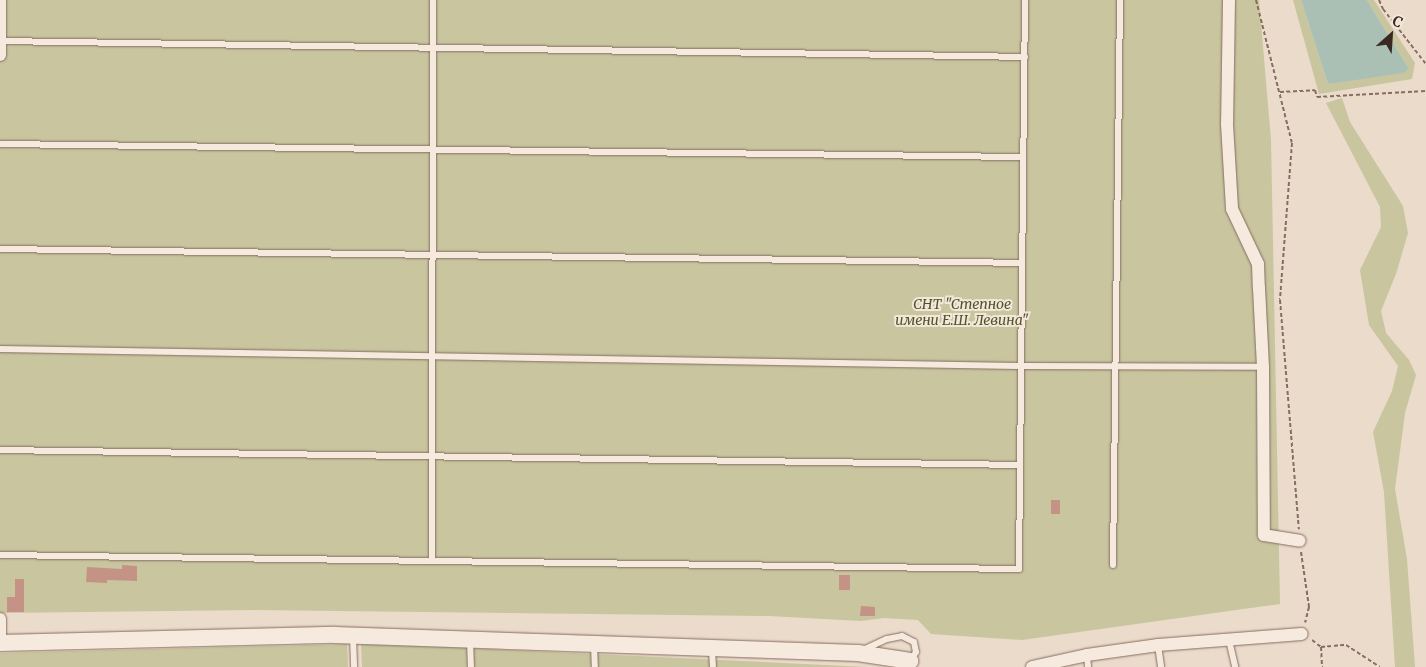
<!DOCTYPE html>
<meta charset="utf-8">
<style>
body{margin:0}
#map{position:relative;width:1426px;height:667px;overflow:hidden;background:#ebdbcb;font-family:Merriweather,serif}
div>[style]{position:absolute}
.green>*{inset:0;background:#c8c59f}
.water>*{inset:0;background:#abc0b5}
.building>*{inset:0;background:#c59385;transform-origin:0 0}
.path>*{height:2px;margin-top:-1px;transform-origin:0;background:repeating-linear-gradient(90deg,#866d61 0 4px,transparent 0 6.5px)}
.roads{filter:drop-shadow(0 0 1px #866d61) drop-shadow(0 0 1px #866d61)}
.service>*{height:6px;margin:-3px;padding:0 3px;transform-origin:3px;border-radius:3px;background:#f6eade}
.minor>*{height:12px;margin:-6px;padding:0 6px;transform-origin:6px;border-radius:6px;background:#f6eade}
.tertiary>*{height:16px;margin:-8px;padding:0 8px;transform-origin:8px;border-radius:8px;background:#f6eade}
span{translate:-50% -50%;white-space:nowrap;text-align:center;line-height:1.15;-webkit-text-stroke:4px #f3e7da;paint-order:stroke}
.park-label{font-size:14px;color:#51532b;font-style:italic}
.north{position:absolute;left:1366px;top:10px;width:50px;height:50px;-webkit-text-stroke:4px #f3e7da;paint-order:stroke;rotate:26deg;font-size:14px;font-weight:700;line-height:20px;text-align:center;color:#382922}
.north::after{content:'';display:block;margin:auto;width:18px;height:22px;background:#382922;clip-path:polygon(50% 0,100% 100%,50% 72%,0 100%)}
</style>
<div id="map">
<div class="green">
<i style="clip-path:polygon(0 0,1259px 0,1271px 140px,1280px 604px,1022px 640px,931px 634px,918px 620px,884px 618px,861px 621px,769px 616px,255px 610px,0 613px)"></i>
<i style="clip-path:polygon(1293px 0,1301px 0,1328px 84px,1409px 69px,1367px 0,1374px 0,1415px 63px,1412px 79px,1319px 94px)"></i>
<i style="clip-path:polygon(1342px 98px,1350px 122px,1403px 206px,1408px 233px,1396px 274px,1381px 311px,1386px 333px,1409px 360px,1416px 375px,1405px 413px,1395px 489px,1407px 559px,1415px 667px,1395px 667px,1384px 492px,1373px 432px,1392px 391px,1398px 366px,1369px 325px,1360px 270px,1381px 227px,1380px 207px,1326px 103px)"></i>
<i style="clip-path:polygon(361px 643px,868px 667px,362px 667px)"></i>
<i style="clip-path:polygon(347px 644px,348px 667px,0 667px,0 653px)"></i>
</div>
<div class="water">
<i style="clip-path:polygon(1301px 0,1367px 0,1409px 69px,1403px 73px,1328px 84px)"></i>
</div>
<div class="building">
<i style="left:1051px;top:500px;width:9px;height:14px"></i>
<i style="clip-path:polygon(122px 565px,137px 566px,137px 581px,107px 580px,107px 583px,86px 582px,87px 567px,122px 569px)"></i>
<i style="left:839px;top:575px;width:11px;height:15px"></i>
<i style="clip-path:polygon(15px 579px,24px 579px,24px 612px,7px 612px,7px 597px,15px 597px)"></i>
<i style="clip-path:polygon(861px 606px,875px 607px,875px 616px,860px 616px)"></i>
</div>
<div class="path">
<i style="left:1256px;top:0;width:147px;rotate:75.9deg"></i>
<i style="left:1292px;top:143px;width:157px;rotate:94.4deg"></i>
<i style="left:1280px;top:300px;width:230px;rotate:85.3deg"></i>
<i style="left:1379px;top:0;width:10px;rotate:66deg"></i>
<i style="left:1383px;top:9px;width:70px;rotate:52deg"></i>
<i style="left:1280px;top:92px;width:35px;rotate:-3deg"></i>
<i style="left:1315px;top:90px;width:7px;rotate:74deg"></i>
<i style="left:1317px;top:97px;width:109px;rotate:-3.2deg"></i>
<i style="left:1301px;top:552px;width:56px;rotate:81.7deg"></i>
<i style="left:1309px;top:607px;width:16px;rotate:104deg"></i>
<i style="left:1312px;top:640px;width:11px;rotate:38deg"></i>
<i style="left:1321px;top:647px;width:20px;rotate:87deg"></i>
<i style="left:1321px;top:647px;width:25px;rotate:-5deg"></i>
<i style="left:1346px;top:645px;width:40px;rotate:32.9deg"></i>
</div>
<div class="roads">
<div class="service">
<i style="left:0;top:41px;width:1025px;rotate:0.89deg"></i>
<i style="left:0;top:144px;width:1023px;rotate:0.73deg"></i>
<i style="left:0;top:249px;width:1022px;rotate:0.78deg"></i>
<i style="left:0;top:349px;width:1020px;rotate:0.95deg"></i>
<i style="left:1020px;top:366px;width:243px;rotate:0.2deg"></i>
<i style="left:0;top:450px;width:1019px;rotate:0.84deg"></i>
<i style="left:0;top:555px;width:1019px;rotate:0.79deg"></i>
<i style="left:1019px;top:569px;width:569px;rotate:-89.4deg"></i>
<i style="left:432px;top:561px;width:561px;rotate:-89.9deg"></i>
<i style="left:1113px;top:565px;width:565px;rotate:-89.29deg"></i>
<i style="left:353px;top:636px;width:31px;rotate:88deg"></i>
<i style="left:470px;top:640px;width:27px;rotate:88deg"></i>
<i style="left:1229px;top:640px;width:28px;rotate:77deg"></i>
<i style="left:594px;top:644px;width:23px;rotate:88deg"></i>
<i style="left:1158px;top:645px;width:22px;rotate:82deg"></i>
<i style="left:712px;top:649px;width:18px;rotate:87deg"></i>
<i style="left:863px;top:650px;width:26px;rotate:-25deg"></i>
<i style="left:887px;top:639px;width:15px;rotate:-11deg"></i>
<i style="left:902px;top:636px;width:13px;rotate:27deg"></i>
<i style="left:914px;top:642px;width:10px;rotate:79deg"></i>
<i style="left:916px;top:652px;width:9px;rotate:122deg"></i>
<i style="left:1087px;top:655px;width:12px;rotate:85deg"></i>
</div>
<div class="minor">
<i style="left:1229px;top:0;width:124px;rotate:90.9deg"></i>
<i style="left:1227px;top:124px;width:85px;rotate:86.6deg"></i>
<i style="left:1232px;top:209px;width:61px;rotate:64.7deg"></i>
<i style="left:1258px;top:264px;width:24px;rotate:88deg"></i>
<i style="left:1259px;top:288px;width:79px;rotate:87.1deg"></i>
<i style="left:1263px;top:367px;width:168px;rotate:89.7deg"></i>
<i style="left:1264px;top:535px;width:36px;rotate:9deg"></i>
<i style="left:0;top:55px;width:55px;rotate:-90deg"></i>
<i style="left:0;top:619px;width:24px;rotate:90deg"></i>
<i style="left:1032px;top:667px;width:56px;rotate:-12.3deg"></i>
<i style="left:1087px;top:655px;width:72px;rotate:-8deg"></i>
<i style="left:1158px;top:645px;width:144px;rotate:-4.4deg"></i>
</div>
<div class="tertiary">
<i style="left:0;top:643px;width:335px;rotate:-1.4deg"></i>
<i style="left:335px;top:635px;width:523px;rotate:1.97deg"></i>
<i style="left:858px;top:653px;width:53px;rotate:8.7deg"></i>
</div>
</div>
<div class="park-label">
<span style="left:962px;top:312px">СНТ "Степное<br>имени Е.Ш. Левина"</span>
</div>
<div class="north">С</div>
</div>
